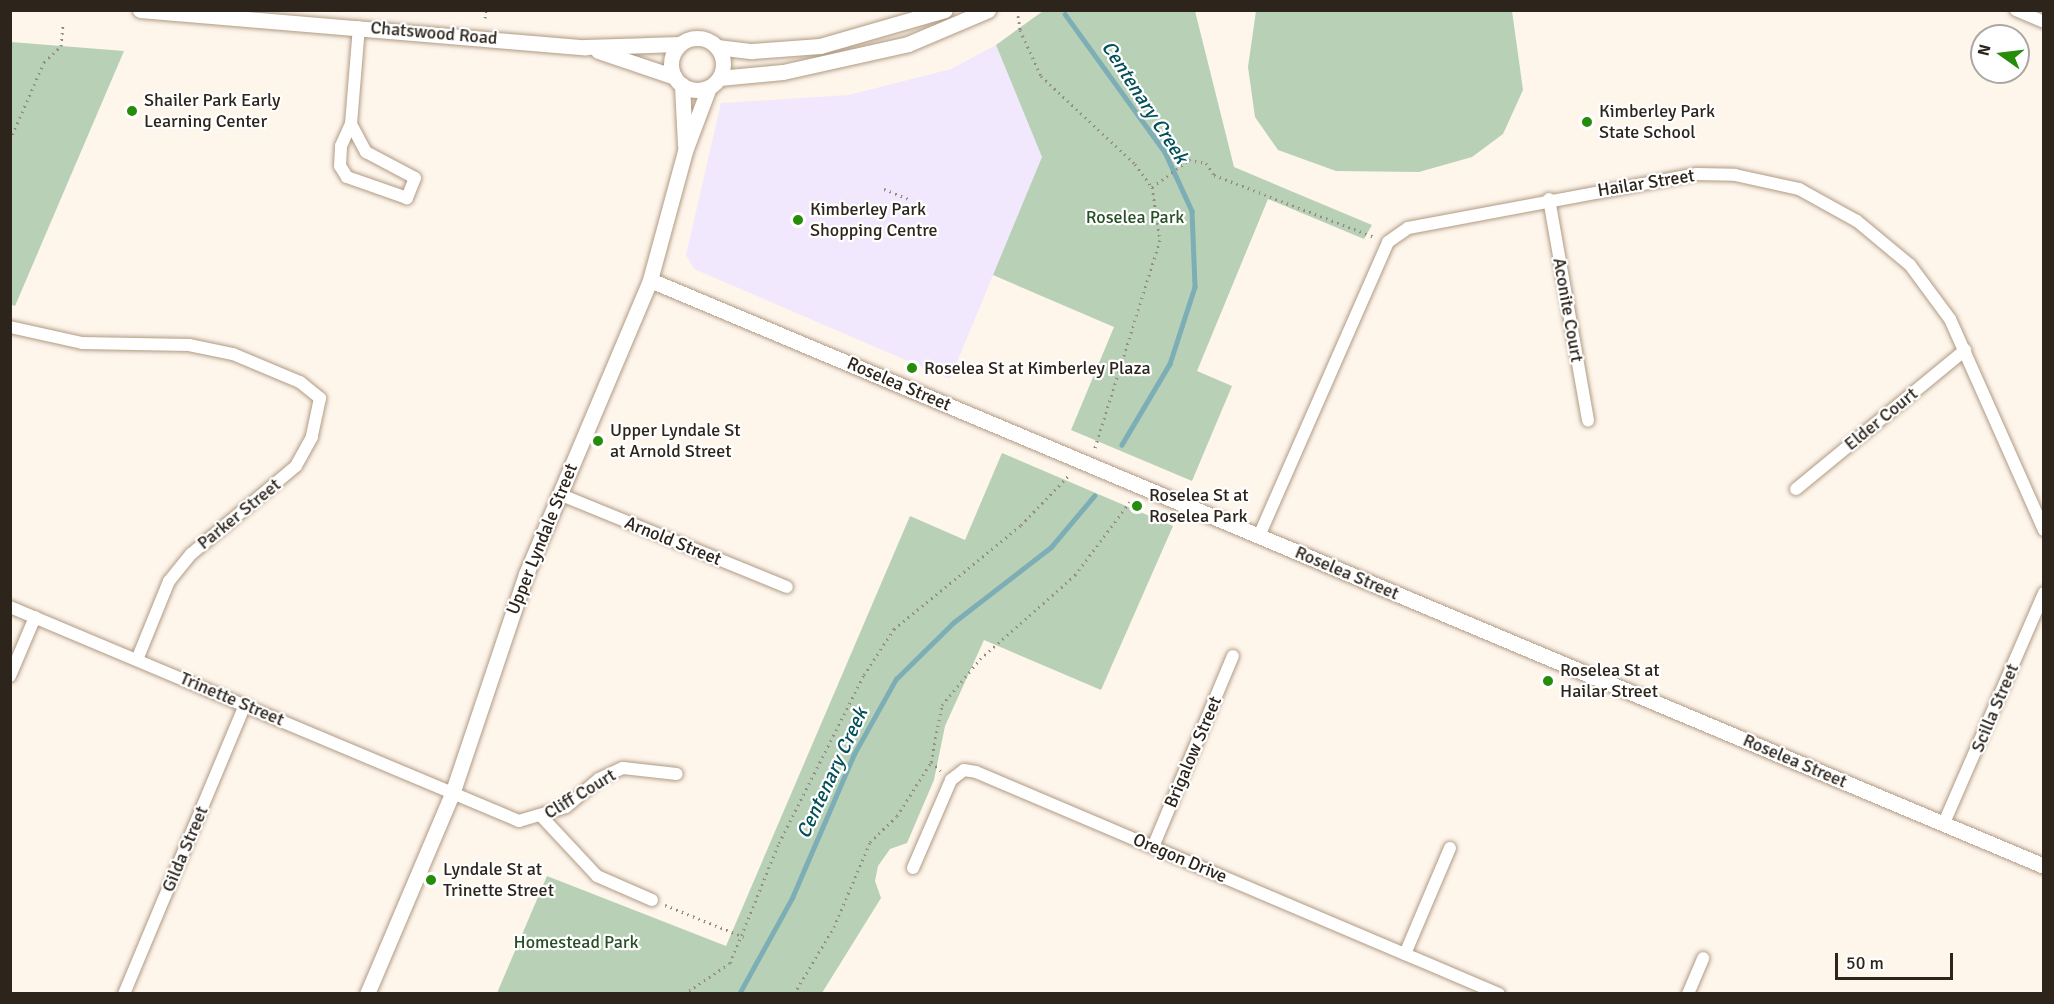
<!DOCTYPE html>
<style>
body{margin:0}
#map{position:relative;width:2054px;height:1004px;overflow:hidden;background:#fef5eb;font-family:Signika,sans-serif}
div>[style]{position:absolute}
.commercial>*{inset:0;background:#f1e8fd}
.green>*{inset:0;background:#b8d1b6}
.stream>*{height:4.5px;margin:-2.25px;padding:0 2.25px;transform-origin:2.25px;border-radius:2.25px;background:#7daeb6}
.path>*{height:3px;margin-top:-1.5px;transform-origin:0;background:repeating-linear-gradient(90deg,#958c83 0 1.5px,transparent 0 6px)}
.roads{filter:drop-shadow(0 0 2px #b09b83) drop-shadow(0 0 2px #b09b83)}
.minor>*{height:12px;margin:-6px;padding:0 6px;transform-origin:6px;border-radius:6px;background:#fff}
.tertiary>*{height:15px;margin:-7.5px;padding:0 7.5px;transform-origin:7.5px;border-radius:7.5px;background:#fff}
.tertiary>.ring{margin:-7.5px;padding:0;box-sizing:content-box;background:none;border:15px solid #fff;border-radius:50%}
.dots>*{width:16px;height:16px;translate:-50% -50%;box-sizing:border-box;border:3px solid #fff;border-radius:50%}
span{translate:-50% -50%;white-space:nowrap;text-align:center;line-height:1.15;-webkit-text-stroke:4.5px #fff;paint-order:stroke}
.street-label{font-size:18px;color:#2d251c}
.poi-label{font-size:18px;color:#2d251c}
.left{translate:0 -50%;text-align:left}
.park-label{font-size:18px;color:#264f25}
.water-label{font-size:20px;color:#035059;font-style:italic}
.frame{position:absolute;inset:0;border:12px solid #2d251c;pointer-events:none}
.north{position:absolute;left:1970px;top:24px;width:60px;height:60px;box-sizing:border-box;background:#fff;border:2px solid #aba8a4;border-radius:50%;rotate:284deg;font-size:16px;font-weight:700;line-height:24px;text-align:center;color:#2d251c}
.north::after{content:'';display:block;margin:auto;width:21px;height:27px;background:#258d0a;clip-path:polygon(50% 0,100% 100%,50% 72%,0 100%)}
.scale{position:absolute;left:1835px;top:953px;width:118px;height:27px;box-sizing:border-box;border:3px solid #2d251c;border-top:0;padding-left:8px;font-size:18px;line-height:21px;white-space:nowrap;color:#2d251c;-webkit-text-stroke:4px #fff;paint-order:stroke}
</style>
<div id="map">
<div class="commercial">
<i style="clip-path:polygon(996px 45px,1042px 157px,950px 379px,694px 269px,686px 255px,721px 103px,849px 95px,951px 69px)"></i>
</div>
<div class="green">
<i style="clip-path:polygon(1043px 11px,1195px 11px,1234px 167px,1372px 225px,1364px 239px,1268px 199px,1197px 371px,1232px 386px,1192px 481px,1071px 430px,1114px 327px,993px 275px,1042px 157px,996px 45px)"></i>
<i style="clip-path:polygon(1256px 11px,1512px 11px,1523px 90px,1503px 134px,1472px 157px,1419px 172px,1336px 171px,1278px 150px,1255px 117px,1248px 67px)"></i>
<i style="clip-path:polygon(11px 42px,124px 51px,15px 306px,10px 304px)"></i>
<i style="clip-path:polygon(1002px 453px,1173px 526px,1101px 690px,984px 640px,945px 726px,934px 780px,907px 843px,890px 849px,878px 866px,875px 881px,881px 898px,822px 993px,497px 993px,547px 876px,726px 946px,910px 516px,965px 540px)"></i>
</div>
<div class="stream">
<i style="left:1065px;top:14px;width:170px;rotate:54.1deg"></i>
<i style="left:1165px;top:152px;width:65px;rotate:65.4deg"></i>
<i style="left:1192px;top:211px;width:76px;rotate:87.7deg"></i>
<i style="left:1195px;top:287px;width:81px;rotate:108deg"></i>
<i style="left:1170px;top:364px;width:94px;rotate:120.7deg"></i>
<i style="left:739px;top:994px;width:110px;rotate:-61.1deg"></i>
<i style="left:792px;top:898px;width:157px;rotate:-66.7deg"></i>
<i style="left:854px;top:754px;width:86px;rotate:-60.8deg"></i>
<i style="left:896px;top:679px;width:81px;rotate:-44.5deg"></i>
<i style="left:954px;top:622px;width:123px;rotate:-37.7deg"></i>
<i style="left:1051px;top:547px;width:67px;rotate:-49.9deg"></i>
</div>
<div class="path">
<i style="left:1017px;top:10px;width:20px;rotate:81deg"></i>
<i style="left:1020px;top:30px;width:51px;rotate:65.5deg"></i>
<i style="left:1041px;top:76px;width:129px;rotate:43.1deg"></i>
<i style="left:1135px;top:164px;width:29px;rotate:54deg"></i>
<i style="left:1152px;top:187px;width:54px;rotate:81.4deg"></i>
<i style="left:1160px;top:240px;width:221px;rotate:107.4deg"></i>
<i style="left:485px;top:18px;width:8px;rotate:-83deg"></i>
<i style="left:10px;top:140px;width:85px;rotate:-66.4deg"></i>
<i style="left:44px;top:62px;width:23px;rotate:-43deg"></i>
<i style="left:61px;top:46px;width:23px;rotate:-85deg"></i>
<i style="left:1152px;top:187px;width:46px;rotate:-36.1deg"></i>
<i style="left:1189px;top:160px;width:17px;rotate:10deg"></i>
<i style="left:1206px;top:163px;width:14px;rotate:56deg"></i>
<i style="left:1214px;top:175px;width:173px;rotate:21.1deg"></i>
<i style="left:884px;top:189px;width:27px;rotate:22deg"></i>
<i style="left:931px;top:762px;width:13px;rotate:42deg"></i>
<i style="left:665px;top:905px;width:85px;rotate:22.1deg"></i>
<i style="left:684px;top:994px;width:55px;rotate:-34deg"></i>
<i style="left:730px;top:963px;width:130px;rotate:-67.8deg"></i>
<i style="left:779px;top:843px;width:188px;rotate:-63.2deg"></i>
<i style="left:864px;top:675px;width:55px;rotate:-56.9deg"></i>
<i style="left:894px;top:629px;width:164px;rotate:-39.3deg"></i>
<i style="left:1021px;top:525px;width:72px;rotate:-46.1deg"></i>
<i style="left:794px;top:994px;width:78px;rotate:-59.2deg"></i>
<i style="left:834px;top:927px;width:92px;rotate:-67deg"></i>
<i style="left:870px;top:842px;width:37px;rotate:-44deg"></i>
<i style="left:897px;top:816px;width:64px;rotate:-57.8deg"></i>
<i style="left:931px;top:762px;width:58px;rotate:-79.1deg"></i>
<i style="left:942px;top:705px;width:60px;rotate:-50.4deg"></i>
<i style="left:980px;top:659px;width:127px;rotate:-41.5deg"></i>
<i style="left:1075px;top:575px;width:95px;rotate:-53.1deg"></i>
</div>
<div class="roads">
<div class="minor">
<i style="left:2016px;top:10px;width:30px;rotate:23deg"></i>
<i style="left:351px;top:124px;width:32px;rotate:62deg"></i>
<i style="left:366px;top:152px;width:55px;rotate:28deg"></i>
<i style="left:415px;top:178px;width:22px;rotate:112deg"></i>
<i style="left:407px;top:198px;width:64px;rotate:-160.7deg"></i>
<i style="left:347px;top:177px;width:13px;rotate:-122deg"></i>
<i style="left:340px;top:166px;width:20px;rotate:-87deg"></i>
<i style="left:341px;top:146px;width:24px;rotate:-66deg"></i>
<i style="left:351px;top:124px;width:97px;rotate:-85.3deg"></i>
<i style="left:1549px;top:199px;width:225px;rotate:80deg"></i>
<i style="left:10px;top:327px;width:74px;rotate:12.5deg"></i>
<i style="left:82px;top:343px;width:107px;rotate:1.1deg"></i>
<i style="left:189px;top:345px;width:45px;rotate:11.6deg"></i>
<i style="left:233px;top:354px;width:73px;rotate:22.7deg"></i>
<i style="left:300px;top:382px;width:26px;rotate:39deg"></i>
<i style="left:320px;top:398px;width:40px;rotate:102deg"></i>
<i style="left:312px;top:437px;width:33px;rotate:119deg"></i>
<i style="left:296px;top:466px;width:137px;rotate:140deg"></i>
<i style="left:191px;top:554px;width:35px;rotate:129deg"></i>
<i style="left:169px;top:581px;width:85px;rotate:112.1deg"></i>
<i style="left:1796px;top:489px;width:219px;rotate:-39.4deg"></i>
<i style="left:559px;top:494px;width:246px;rotate:22.2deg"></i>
<i style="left:1259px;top:536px;width:321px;rotate:-66.3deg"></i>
<i style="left:1388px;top:242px;width:24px;rotate:-35deg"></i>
<i style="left:1408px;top:228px;width:293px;rotate:-10.6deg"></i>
<i style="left:1696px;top:174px;width:39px;rotate:1deg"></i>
<i style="left:1735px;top:175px;width:66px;rotate:12.3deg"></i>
<i style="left:1799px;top:189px;width:66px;rotate:28.9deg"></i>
<i style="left:1857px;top:221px;width:69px;rotate:39.7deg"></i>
<i style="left:1910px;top:265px;width:67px;rotate:53.5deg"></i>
<i style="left:1950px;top:319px;width:231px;rotate:66deg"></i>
<i style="left:10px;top:607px;width:552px;rotate:22.8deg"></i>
<i style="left:519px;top:821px;width:49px;rotate:-16.6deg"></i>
<i style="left:566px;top:807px;width:43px;rotate:-40.3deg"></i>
<i style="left:599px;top:779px;width:26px;rotate:-25deg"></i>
<i style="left:623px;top:768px;width:54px;rotate:6.3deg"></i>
<i style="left:10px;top:676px;width:64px;rotate:-67deg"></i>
<i style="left:543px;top:818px;width:79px;rotate:47deg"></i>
<i style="left:597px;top:876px;width:60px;rotate:23.6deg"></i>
<i style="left:1944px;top:823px;width:251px;rotate:-66.5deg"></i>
<i style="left:1153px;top:847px;width:207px;rotate:-67.3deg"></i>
<i style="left:913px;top:868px;width:96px;rotate:-66.6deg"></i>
<i style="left:951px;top:780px;width:16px;rotate:-38deg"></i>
<i style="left:964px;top:770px;width:12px;rotate:9deg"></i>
<i style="left:976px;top:772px;width:568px;rotate:23deg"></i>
<i style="left:1405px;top:954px;width:115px;rotate:-67deg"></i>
<i style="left:124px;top:994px;width:313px;rotate:-67.3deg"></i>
<i style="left:1688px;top:994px;width:39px;rotate:-67deg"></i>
</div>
<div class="tertiary">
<i style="left:140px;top:10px;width:447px;rotate:4.8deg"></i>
<i style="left:585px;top:47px;width:95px;rotate:-1.8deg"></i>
<i class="ring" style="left:671px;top:38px;width:37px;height:37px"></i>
<i style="left:717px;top:47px;width:35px;rotate:7deg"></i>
<i style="left:752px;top:51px;width:68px;rotate:-4.2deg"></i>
<i style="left:820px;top:46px;width:130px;rotate:-16.1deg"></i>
<i style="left:598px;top:51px;width:81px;rotate:18.7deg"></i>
<i style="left:719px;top:78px;width:64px;rotate:-5.4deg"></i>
<i style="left:783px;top:72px;width:128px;rotate:-12.6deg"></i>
<i style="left:908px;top:44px;width:87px;rotate:-23deg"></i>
<i style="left:682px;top:85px;width:60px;rotate:87.1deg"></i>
<i style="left:650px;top:280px;width:1512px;rotate:22.8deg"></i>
<i style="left:367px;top:994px;width:217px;rotate:-67deg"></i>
<i style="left:452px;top:794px;width:232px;rotate:-71.4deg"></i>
<i style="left:526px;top:574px;width:319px;rotate:-67.1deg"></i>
<i style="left:650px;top:280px;width:134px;rotate:-74.8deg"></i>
<i style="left:685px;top:151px;width:68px;rotate:-69.4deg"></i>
</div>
</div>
<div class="dots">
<i style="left:132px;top:111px;background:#258d0a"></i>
<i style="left:1587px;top:122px;background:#258d0a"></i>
<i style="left:798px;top:220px;background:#258d0a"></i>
<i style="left:912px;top:368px;background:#258d0a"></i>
<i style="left:598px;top:441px;background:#258d0a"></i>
<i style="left:1137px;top:506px;background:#258d0a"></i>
<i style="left:1548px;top:681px;background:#258d0a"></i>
<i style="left:431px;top:880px;background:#258d0a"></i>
</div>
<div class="street-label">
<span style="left:434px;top:33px;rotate:5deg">Chatswood Road</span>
<span style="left:1646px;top:183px;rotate:-9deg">Hailar Street</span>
<span style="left:1568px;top:310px;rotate:80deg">Aconite Court</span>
<span style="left:899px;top:384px;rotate:23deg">Roselea Street</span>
<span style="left:1881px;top:419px;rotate:-39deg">Elder Court</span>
<span style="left:239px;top:514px;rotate:-39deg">Parker Street</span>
<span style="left:542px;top:539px;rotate:-68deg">Upper Lyndale Street</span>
<span style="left:673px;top:541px;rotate:22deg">Arnold Street</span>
<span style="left:1347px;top:573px;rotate:23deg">Roselea Street</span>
<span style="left:232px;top:699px;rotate:23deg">Trinette Street</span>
<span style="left:1995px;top:708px;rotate:-67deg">Scilla Street</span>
<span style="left:1193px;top:752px;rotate:-67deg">Brigalow Street</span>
<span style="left:1795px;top:761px;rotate:23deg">Roselea Street</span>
<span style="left:580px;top:794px;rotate:-31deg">Cliff Court</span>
<span style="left:185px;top:849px;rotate:-67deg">Gilda Street</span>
<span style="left:1180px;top:858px;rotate:23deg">Oregon Drive</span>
</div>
<div class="poi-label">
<span class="left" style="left:144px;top:111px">Shailer Park Early<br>Learning Center</span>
<span class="left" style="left:1599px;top:122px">Kimberley Park<br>State School</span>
<span class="left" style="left:810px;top:220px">Kimberley Park<br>Shopping Centre</span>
<span class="left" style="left:924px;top:368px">Roselea St at Kimberley Plaza</span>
<span class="left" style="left:610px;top:441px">Upper Lyndale St<br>at Arnold Street</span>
<span class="left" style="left:1149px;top:506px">Roselea St at<br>Roselea Park</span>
<span class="left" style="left:1560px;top:681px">Roselea St at<br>Hailar Street</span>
<span class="left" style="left:443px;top:880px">Lyndale St at<br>Trinette Street</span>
</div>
<div class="park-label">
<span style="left:1135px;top:217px">Roselea Park</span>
<span style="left:576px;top:942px">Homestead Park</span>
</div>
<div class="water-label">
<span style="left:1145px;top:102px;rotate:57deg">Centenary Creek</span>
<span style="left:832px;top:773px;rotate:-65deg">Centenary Creek</span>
</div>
<div class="frame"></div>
<div class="north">N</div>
<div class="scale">50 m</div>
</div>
